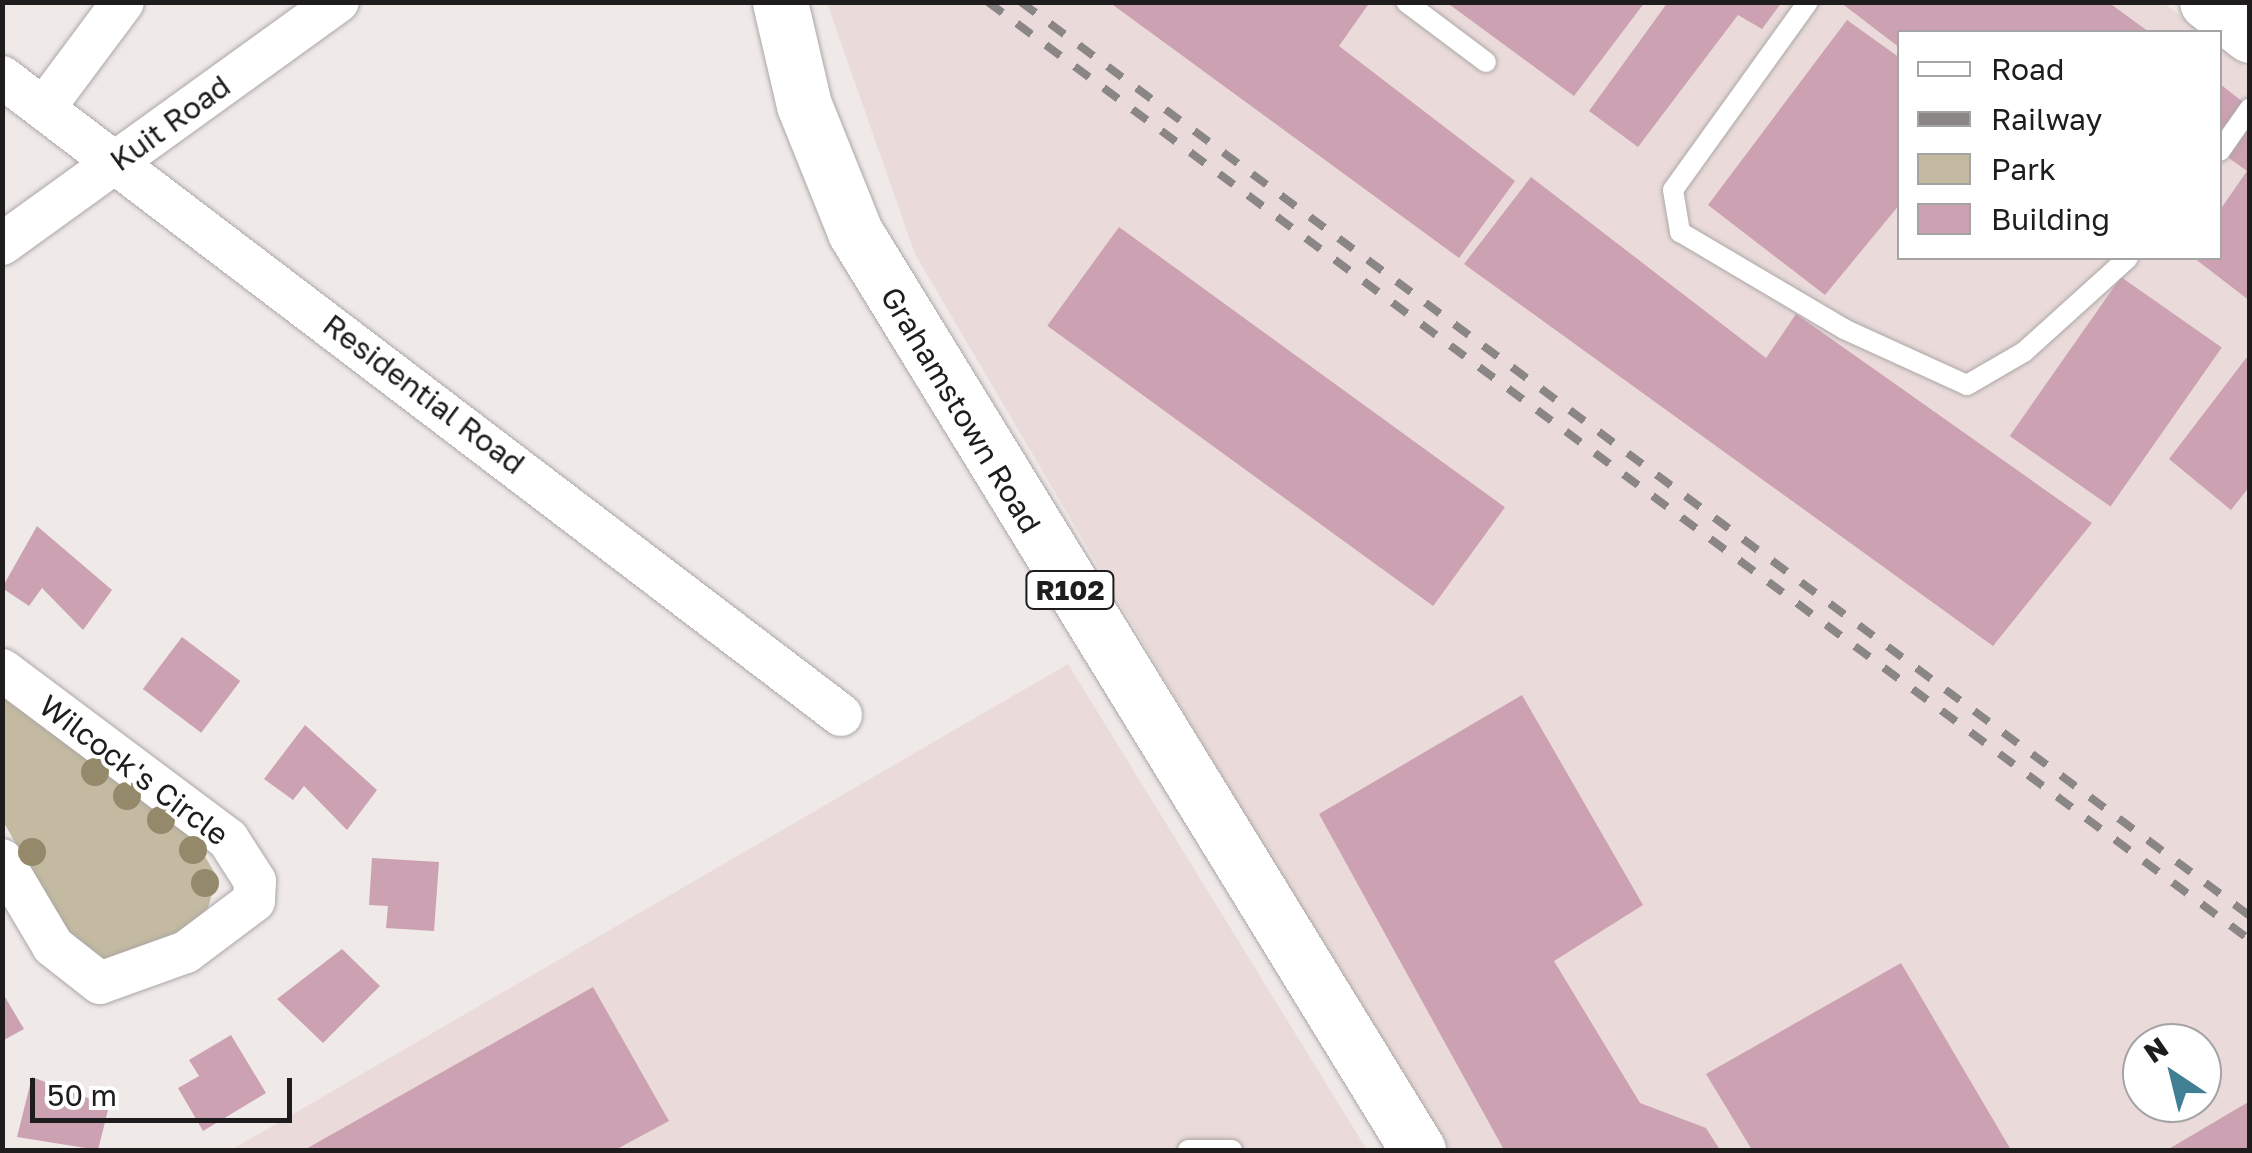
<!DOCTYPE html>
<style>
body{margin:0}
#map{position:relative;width:2252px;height:1153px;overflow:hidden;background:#efe9e8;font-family:"Golos Text",sans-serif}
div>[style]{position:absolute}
.built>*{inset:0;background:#eadbda}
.green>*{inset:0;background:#c3baa1}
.building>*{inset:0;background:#cca1b2;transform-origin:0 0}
.roads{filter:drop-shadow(0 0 2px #aca7a6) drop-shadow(0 0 2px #aca7a6)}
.lane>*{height:20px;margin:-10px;padding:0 10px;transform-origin:10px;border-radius:10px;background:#fff}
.street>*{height:42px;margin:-21px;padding:0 21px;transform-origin:21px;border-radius:21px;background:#fff}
.secondary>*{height:55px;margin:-27.5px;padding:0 27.5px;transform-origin:27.5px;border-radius:27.5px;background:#fff}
.primary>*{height:55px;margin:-27.5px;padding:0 27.5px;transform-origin:27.5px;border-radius:27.5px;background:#fff}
.rail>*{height:8px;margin-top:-4px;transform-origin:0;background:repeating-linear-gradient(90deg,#8a8685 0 18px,transparent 0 36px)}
.trees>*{width:28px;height:28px;margin:-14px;border-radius:50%;background:#94896b}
span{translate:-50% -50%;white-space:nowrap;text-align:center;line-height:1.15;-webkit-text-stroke:8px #fff;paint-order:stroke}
.shield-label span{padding:2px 8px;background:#fff;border:2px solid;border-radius:8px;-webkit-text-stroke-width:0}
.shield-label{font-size:28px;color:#1e1c1c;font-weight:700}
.street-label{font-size:30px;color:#1e1c1c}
.frame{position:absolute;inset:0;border:5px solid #1e1c1c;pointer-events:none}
.legend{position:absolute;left:1897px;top:30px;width:325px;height:230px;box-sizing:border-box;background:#fff;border:2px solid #a5a4a4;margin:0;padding:12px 18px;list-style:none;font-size:30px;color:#1e1c1c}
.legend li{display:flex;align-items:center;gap:20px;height:50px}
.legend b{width:50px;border:2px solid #a5a4a4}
.north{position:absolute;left:2122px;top:1023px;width:100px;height:100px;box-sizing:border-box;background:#fff;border:2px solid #a5a4a4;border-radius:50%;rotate:325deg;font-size:28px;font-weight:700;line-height:40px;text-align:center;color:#1e1c1c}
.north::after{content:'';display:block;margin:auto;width:35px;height:45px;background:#407f94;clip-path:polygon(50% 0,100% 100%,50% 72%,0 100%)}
.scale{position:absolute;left:30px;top:1078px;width:262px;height:45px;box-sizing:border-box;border:5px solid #1e1c1c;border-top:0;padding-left:12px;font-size:30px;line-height:35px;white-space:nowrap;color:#1e1c1c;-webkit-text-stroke:8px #fff;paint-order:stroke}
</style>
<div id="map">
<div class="built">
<i style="clip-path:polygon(evenodd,2163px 2px,2201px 32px,1900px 32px,1900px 258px,2220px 258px,2220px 47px,2249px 70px,2249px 1150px,1441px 1150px,915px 254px,827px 3px,2163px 2px,2142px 1043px,2202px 1043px,2202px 1103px,2142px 1103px,2142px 1043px)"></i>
<i style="clip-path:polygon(1068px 664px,1367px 1150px,231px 1150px)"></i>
</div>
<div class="green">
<i style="clip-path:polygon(2px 686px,188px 827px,217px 877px,205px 918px,117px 967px,80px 956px,3px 821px)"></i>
</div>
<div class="building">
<i style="clip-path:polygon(1109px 2px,1370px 2px,1339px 46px,1515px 181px,1459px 258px)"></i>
<i style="clip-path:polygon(1446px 2px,1645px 2px,1574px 96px)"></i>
<i style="clip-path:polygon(1668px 2px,1782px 2px,1762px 29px,1738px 15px,1638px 147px,1589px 111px)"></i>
<i style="clip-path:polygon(1840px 2px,2108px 2px,2149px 32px,1900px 32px,1900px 48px)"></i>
<i style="clip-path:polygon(1847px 20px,1900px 58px,1900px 204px,1825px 295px,1708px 205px)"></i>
<i style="clip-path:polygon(2220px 84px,2243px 102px,2220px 132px)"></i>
<i style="clip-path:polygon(2250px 124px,2250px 301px,2194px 258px,2220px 258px,2220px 210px,2247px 171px,2226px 156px)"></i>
<i style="clip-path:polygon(1531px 177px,1766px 358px,1796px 314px,2092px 523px,1993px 646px,1464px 264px)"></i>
<i style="left:1119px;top:227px;width:477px;height:122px;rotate:36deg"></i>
<i style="left:2121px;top:277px;width:123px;height:194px;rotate:35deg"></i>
<i style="clip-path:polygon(2250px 353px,2250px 486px,2231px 510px,2169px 459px)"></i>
<i style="clip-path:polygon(37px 526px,112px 590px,83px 630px,42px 588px,29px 606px,2px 588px)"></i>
<i style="left:182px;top:637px;width:73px;height:65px;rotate:37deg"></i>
<i style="clip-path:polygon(1522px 695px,1643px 905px,1554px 961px,1640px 1103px,1706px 1128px,1720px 1150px,1504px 1150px,1319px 814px)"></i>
<i style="clip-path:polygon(305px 725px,377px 790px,347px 830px,304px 786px,293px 800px,264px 779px)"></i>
<i style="clip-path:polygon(372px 858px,439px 862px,434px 931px,386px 928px,388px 906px,369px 905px)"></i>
<i style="clip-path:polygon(342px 949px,380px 986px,323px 1043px,277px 999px)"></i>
<i style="clip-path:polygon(1901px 963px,2011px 1150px,1752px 1150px,1706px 1074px)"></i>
<i style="clip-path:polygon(593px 987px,669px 1121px,615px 1150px,304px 1150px)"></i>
<i style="clip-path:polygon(2px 992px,24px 1029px,2px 1041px)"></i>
<i style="clip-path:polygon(231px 1035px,266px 1093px,203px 1131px,178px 1088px,199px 1076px,189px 1060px)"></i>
<i style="clip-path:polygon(32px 1077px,109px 1106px,98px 1150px,17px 1137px)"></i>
<i style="clip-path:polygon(2250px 1101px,2250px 1150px,2167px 1150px)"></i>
</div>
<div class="roads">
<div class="lane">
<i style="left:1406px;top:2px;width:100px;rotate:36.9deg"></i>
<i style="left:1808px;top:2px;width:231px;rotate:125.7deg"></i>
<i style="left:1673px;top:190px;width:43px;rotate:80.5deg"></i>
<i style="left:1680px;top:232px;width:191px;rotate:30.6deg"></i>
<i style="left:1844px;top:329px;width:135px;rotate:24.5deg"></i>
<i style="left:1967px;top:385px;width:66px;rotate:-30.1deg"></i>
<i style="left:2024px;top:352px;width:140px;rotate:-42.1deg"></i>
<i style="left:2220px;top:151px;width:52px;rotate:-55.1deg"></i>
<i style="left:1188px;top:1150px;width:44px"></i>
</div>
<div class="street">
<i style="left:2px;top:77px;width:1054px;rotate:37.25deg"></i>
<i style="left:44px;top:108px;width:132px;rotate:-53.3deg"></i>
<i style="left:2px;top:244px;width:414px;rotate:-35.8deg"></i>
<i style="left:2px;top:670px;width:282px;rotate:36.8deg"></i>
<i style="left:228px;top:839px;width:50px;rotate:57.3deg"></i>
<i style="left:255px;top:881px;width:20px;rotate:93deg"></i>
<i style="left:254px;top:901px;width:85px;rotate:143.1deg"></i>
<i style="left:186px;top:952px;width:91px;rotate:160.2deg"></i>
<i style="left:100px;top:983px;width:60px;rotate:-141.8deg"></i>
<i style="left:53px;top:946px;width:100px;rotate:-120.7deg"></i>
</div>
<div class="secondary">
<i style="left:2207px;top:2px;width:54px;rotate:37.5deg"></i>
</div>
<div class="primary">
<i style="left:780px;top:2px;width:106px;rotate:76.9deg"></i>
<i style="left:804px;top:105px;width:137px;rotate:68.1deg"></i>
<i style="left:855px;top:232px;width:1077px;rotate:58.48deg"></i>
</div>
</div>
<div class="rail">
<i style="left:988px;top:2px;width:1572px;rotate:36.62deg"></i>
<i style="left:1021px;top:2px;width:1532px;rotate:36.64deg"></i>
</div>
<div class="trees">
<i style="left:95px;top:772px"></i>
<i style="left:127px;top:796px"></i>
<i style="left:161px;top:820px"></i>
<i style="left:193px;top:850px"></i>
<i style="left:32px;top:852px"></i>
<i style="left:205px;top:883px"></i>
</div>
<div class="shield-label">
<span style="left:1070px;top:590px">R102</span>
</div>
<div class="street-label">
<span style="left:170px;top:123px;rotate:-36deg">Kuit Road</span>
<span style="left:424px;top:394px;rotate:37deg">Residential Road</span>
<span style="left:961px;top:410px;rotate:59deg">Grahamstown Road</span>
<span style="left:134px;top:770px;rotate:37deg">Wilcock's Circle</span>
</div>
<div class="frame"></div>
<ul class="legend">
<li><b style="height:12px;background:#fff"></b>Road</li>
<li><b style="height:12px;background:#8a8685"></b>Railway</li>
<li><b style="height:28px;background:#c3baa1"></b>Park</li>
<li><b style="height:28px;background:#cca1b2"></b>Building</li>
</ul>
<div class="north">N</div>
<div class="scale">50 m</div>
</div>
